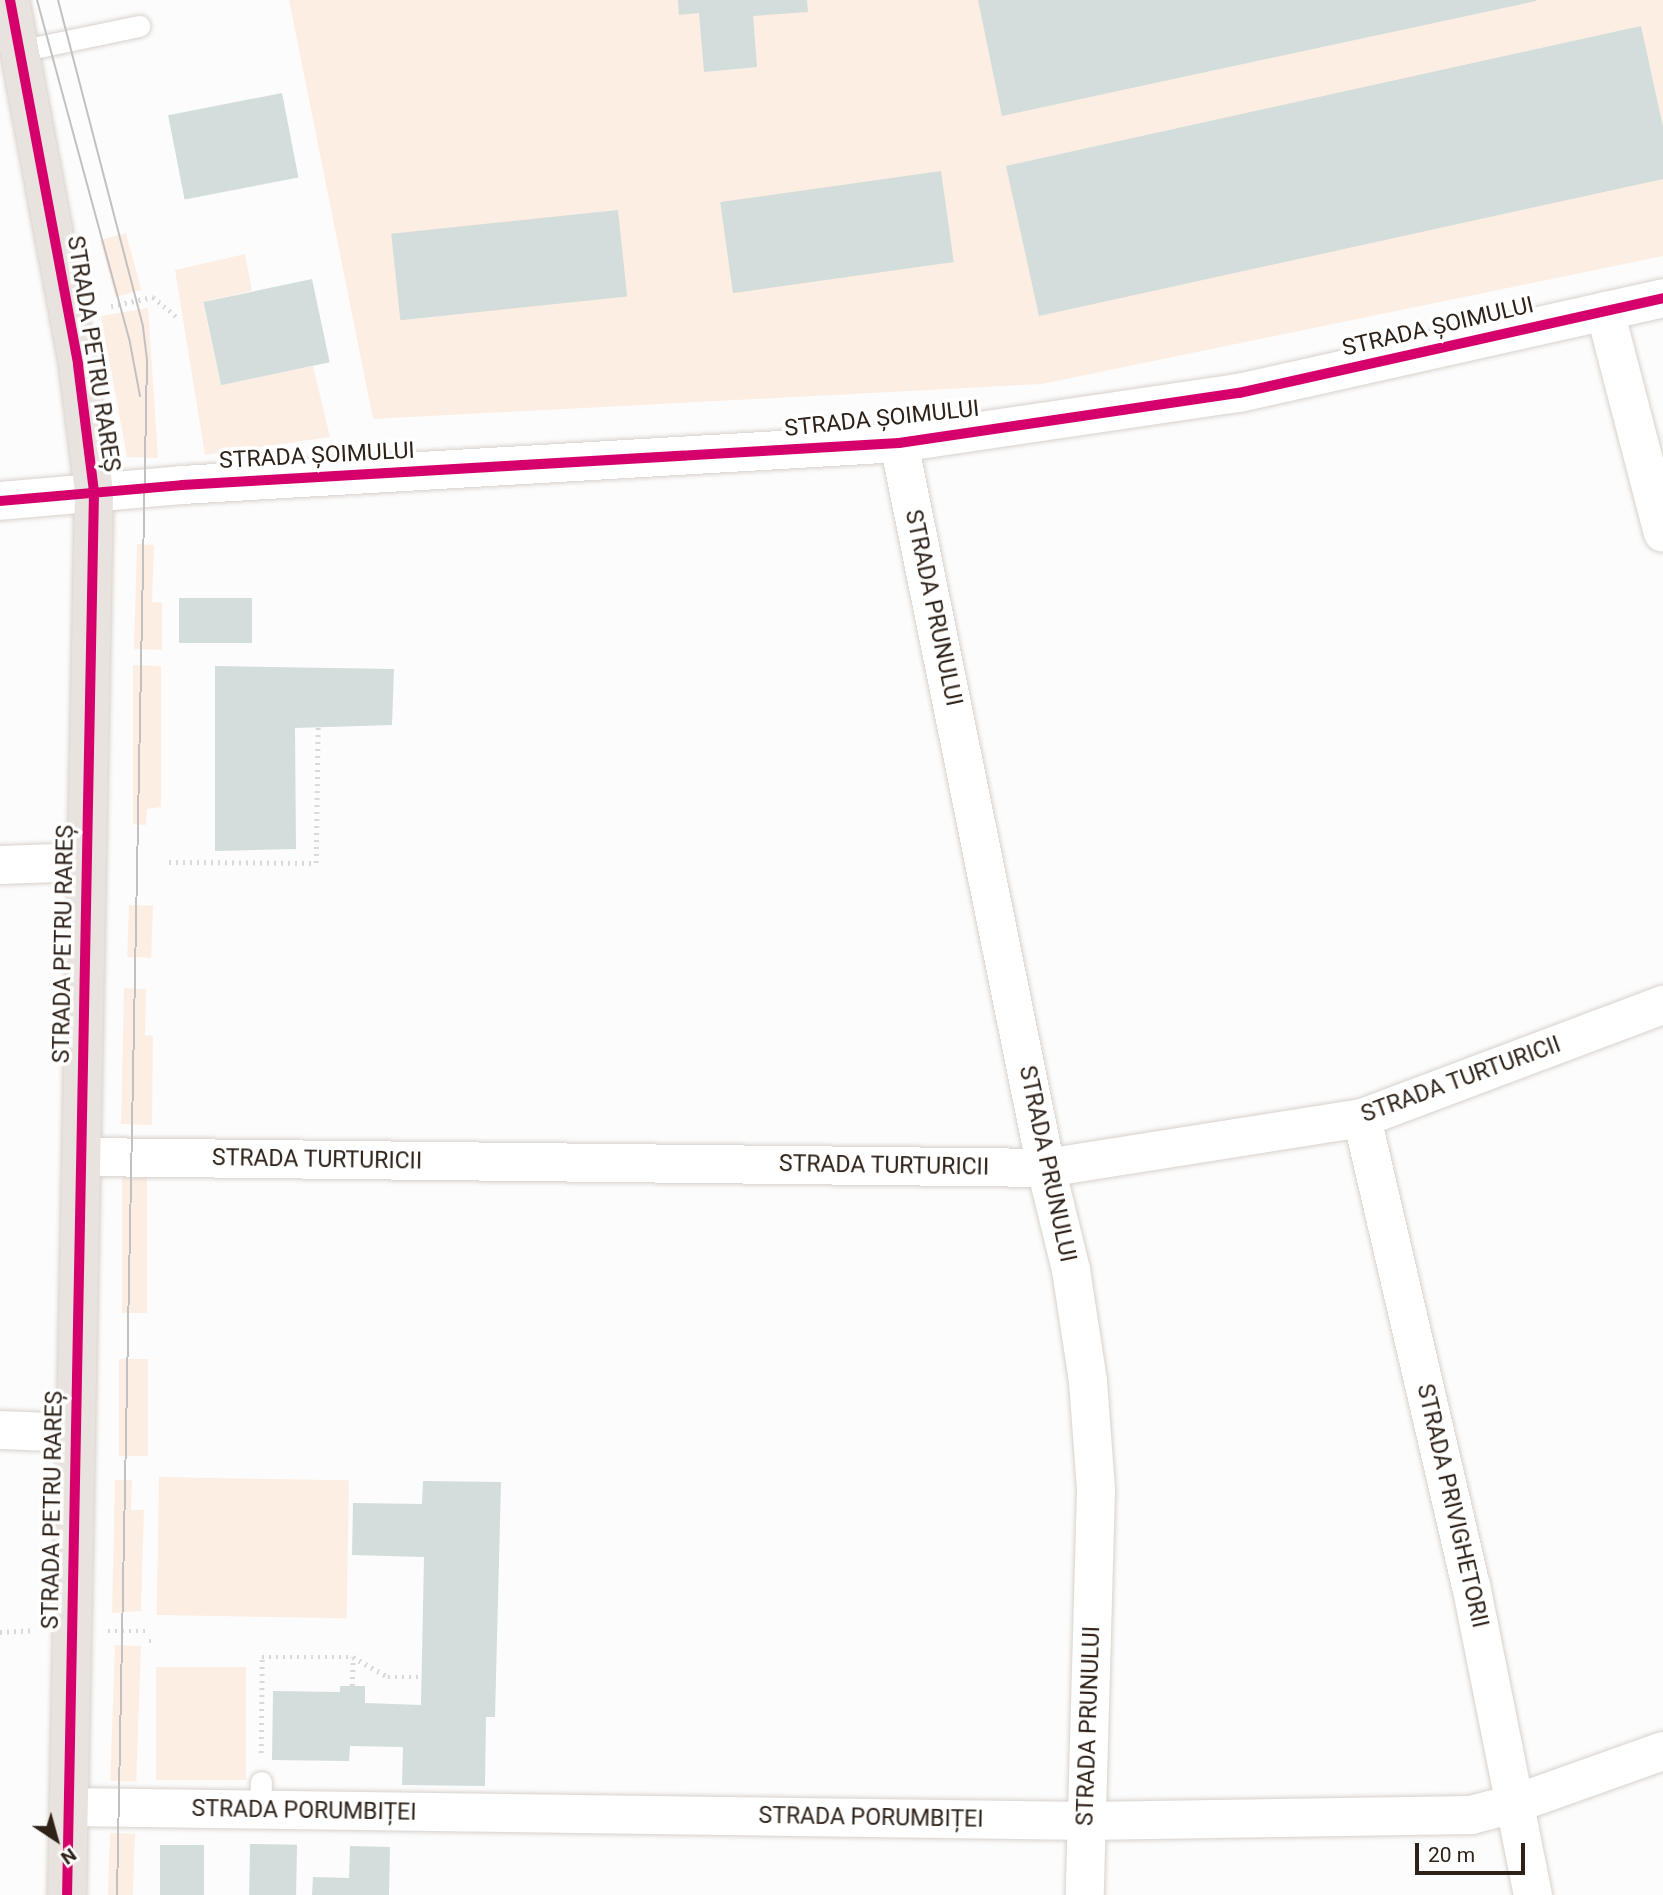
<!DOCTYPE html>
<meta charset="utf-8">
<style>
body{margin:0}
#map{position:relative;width:1663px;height:1895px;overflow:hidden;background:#fcfcfc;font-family:Roboto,sans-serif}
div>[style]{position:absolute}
.green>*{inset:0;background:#fdeee3;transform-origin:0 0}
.building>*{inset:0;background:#d3dddc;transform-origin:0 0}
.path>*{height:4.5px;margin-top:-2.25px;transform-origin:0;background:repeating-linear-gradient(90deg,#dad9d8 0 2px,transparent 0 7px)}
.roads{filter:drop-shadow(0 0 2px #d7d1cc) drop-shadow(0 0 2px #d7d1cc)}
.service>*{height:21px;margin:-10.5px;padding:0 10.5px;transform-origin:10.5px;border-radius:10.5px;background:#fff}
.minor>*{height:38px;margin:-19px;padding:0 19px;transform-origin:19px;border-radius:19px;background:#fff}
.tertiary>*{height:38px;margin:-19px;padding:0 19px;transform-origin:19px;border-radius:19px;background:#fff}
.primary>*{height:38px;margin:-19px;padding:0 19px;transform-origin:19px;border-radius:19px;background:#e8e3df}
.tram>*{height:2px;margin:-1px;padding:0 1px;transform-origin:1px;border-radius:1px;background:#c2c0c0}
.cycleway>*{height:10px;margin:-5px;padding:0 5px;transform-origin:5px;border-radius:5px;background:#d6006c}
span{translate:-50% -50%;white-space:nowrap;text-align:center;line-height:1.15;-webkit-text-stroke:7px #fff;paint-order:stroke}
.street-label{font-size:23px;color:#2e2218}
.north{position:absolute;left:21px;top:1804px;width:70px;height:70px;-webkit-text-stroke:5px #fff;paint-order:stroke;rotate:144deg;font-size:19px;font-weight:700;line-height:28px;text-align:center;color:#2e2218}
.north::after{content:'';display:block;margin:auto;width:24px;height:32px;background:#2e2218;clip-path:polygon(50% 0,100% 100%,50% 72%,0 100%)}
.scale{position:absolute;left:1415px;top:1843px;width:110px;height:32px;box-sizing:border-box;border:4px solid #2e2218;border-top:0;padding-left:9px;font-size:21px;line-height:24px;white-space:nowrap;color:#2e2218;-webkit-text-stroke:5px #fff;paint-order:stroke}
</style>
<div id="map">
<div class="green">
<i style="clip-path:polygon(289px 0,1663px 0,1663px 256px,1042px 384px,373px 419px)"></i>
<i style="left:126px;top:233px;width:59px;height:27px;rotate:75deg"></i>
<i style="clip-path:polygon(245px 254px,252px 291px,203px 302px,221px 385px,313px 366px,330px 437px,205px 455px,175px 270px)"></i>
<i style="clip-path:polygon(148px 308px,158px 458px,127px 457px,101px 316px)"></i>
<i style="clip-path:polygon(137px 544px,154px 545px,152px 602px,162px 603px,162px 650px,134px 649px)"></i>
<i style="clip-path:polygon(133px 665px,161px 666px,161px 807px,147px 809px,146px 825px,133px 824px)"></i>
<i style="left:129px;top:905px;width:24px;height:52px;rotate:2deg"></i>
<i style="clip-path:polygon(124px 988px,146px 989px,145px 1035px,153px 1036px,152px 1125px,121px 1124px)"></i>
<i style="left:122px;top:1175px;width:25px;height:138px"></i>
<i style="left:119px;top:1359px;width:29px;height:97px"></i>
<i style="left:159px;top:1477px;width:190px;height:138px;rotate:1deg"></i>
<i style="clip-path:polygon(115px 1480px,132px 1480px,131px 1510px,144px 1510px,141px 1611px,112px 1613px)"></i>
<i style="left:115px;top:1645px;width:26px;height:136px;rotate:2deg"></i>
<i style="left:156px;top:1667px;width:90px;height:113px"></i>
<i style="left:110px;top:1833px;width:25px;height:62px;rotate:2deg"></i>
</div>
<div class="building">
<i style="clip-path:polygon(678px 0,807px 0,808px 12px,753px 16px,757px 67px,704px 72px,699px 13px,679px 15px)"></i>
<i style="clip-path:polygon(978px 0,1536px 0,1536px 1px,1002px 116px)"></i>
<i style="clip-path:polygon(1641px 26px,1663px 127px,1663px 179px,1039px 316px,1006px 166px)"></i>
<i style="left:282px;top:93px;width:86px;height:116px;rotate:79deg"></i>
<i style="left:941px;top:171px;width:92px;height:223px;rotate:82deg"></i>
<i style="left:618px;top:210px;width:87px;height:228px;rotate:84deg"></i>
<i style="left:312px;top:279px;width:85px;height:111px;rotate:78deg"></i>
<i style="left:179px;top:598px;width:73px;height:45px"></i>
<i style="clip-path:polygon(215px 666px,394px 669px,392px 725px,295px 728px,296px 849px,215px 851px)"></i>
<i style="clip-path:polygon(423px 1481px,501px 1482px,495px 1717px,486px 1717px,485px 1786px,402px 1785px,403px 1747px,350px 1746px,349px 1761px,272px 1760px,273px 1691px,340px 1692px,340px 1686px,365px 1686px,365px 1703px,421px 1705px,424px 1557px,352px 1555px,353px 1503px,422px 1504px)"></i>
<i style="left:250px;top:1844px;width:47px;height:51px;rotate:1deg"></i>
<i style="left:160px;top:1845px;width:44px;height:50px"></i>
<i style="clip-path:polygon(350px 1846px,390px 1847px,389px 1895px,312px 1895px,313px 1877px,349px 1878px)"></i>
</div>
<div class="path">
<i style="left:111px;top:306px;width:43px;rotate:-12.1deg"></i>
<i style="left:153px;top:297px;width:31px;rotate:40deg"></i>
<i style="left:169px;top:862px;width:147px;rotate:0.4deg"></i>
<i style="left:316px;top:863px;width:137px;rotate:-89.2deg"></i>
<i style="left:108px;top:1631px;width:42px"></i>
<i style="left:0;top:1632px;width:34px;rotate:-3deg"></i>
<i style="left:149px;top:1641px;width:7px"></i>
<i style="left:352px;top:1686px;width:29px;rotate:-88deg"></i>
<i style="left:261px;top:1753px;width:96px;rotate:-89.4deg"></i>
<i style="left:262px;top:1657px;width:91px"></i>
<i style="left:353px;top:1657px;width:40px;rotate:29.7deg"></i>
<i style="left:388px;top:1677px;width:34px"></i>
</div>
<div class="roads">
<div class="service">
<i style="left:19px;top:51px;width:123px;rotate:-11.8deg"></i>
<i style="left:260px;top:1810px;width:28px;rotate:-88deg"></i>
</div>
<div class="minor">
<i style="left:1605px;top:311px;width:229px;rotate:75.4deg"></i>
<i style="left:899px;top:443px;width:740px;rotate:78.54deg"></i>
<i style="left:1046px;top:1168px;width:105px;rotate:76.2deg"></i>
<i style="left:1071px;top:1270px;width:112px;rotate:81.3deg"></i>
<i style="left:1088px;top:1381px;width:110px;rotate:85.8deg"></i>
<i style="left:1096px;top:1491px;width:404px;rotate:91.6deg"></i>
<i style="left:0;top:865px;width:86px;rotate:-2deg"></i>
<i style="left:1362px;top:1118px;width:480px;rotate:76.9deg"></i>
<i style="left:1471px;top:1585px;width:316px;rotate:78.7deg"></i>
<i style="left:82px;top:1157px;width:964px;rotate:0.65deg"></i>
<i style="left:1046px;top:1168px;width:320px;rotate:-9deg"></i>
<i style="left:1362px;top:1118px;width:322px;rotate:-20.6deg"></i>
<i style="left:0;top:1430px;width:75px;rotate:2.3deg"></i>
<i style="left:69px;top:1807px;width:1018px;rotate:0.79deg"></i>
<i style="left:1087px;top:1821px;width:384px;rotate:-0.9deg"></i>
<i style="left:1471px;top:1815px;width:48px;rotate:-14.6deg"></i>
<i style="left:1517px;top:1803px;width:155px;rotate:-19.6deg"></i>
</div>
<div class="tertiary">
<i style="left:0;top:501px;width:183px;rotate:-5deg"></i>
<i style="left:182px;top:485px;width:718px;rotate:-3.35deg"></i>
<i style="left:899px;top:443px;width:344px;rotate:-8.4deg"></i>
<i style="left:1239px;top:393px;width:435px;rotate:-12.6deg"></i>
</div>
<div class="primary">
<i style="left:10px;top:0;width:371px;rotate:79.4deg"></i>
<i style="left:78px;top:365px;width:128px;rotate:82.8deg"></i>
<i style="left:94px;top:492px;width:1403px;rotate:91.1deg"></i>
</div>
</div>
<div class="tram">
<i style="left:37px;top:0;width:355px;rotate:74.8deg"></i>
<i style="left:130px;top:343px;width:54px;rotate:79.3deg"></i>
<i style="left:58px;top:0;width:338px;rotate:75.4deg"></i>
<i style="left:143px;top:327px;width:33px;rotate:83deg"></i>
<i style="left:147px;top:360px;width:1535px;rotate:91.12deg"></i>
</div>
<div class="cycleway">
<i style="left:10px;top:0;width:371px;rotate:79.4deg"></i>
<i style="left:78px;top:365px;width:128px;rotate:82.8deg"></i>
<i style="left:94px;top:492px;width:1403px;rotate:91.1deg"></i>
<i style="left:0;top:501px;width:183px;rotate:-5deg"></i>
<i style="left:182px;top:485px;width:718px;rotate:-3.35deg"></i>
<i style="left:899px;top:443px;width:344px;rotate:-8.4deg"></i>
<i style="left:1239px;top:393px;width:435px;rotate:-12.6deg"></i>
</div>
<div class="street-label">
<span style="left:1438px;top:327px;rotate:-13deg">STRADA ȘOIMULUI</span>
<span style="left:93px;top:354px;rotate:81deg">STRADA PETRU RAREȘ</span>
<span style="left:882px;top:419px;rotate:-6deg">STRADA ȘOIMULUI</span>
<span style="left:317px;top:456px;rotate:-3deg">STRADA ȘOIMULUI</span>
<span style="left:933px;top:608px;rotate:78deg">STRADA PRUNULUI</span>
<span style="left:64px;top:944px;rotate:-89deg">STRADA PETRU RAREȘ</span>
<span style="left:1461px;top:1080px;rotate:-20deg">STRADA TURTURICII</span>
<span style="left:317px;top:1160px;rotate:1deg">STRADA TURTURICII</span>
<span style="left:1047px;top:1164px;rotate:78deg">STRADA PRUNULUI</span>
<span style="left:884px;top:1166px;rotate:1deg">STRADA TURTURICII</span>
<span style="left:1452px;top:1506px;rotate:77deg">STRADA PRIVIGHETORII</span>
<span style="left:53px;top:1510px;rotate:-89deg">STRADA PETRU RAREȘ</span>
<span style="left:1089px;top:1726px;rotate:-88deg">STRADA PRUNULUI</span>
<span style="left:304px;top:1811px;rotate:1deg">STRADA PORUMBIȚEI</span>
<span style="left:871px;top:1818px;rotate:1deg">STRADA PORUMBIȚEI</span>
</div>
<div class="north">N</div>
<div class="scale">20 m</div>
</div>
